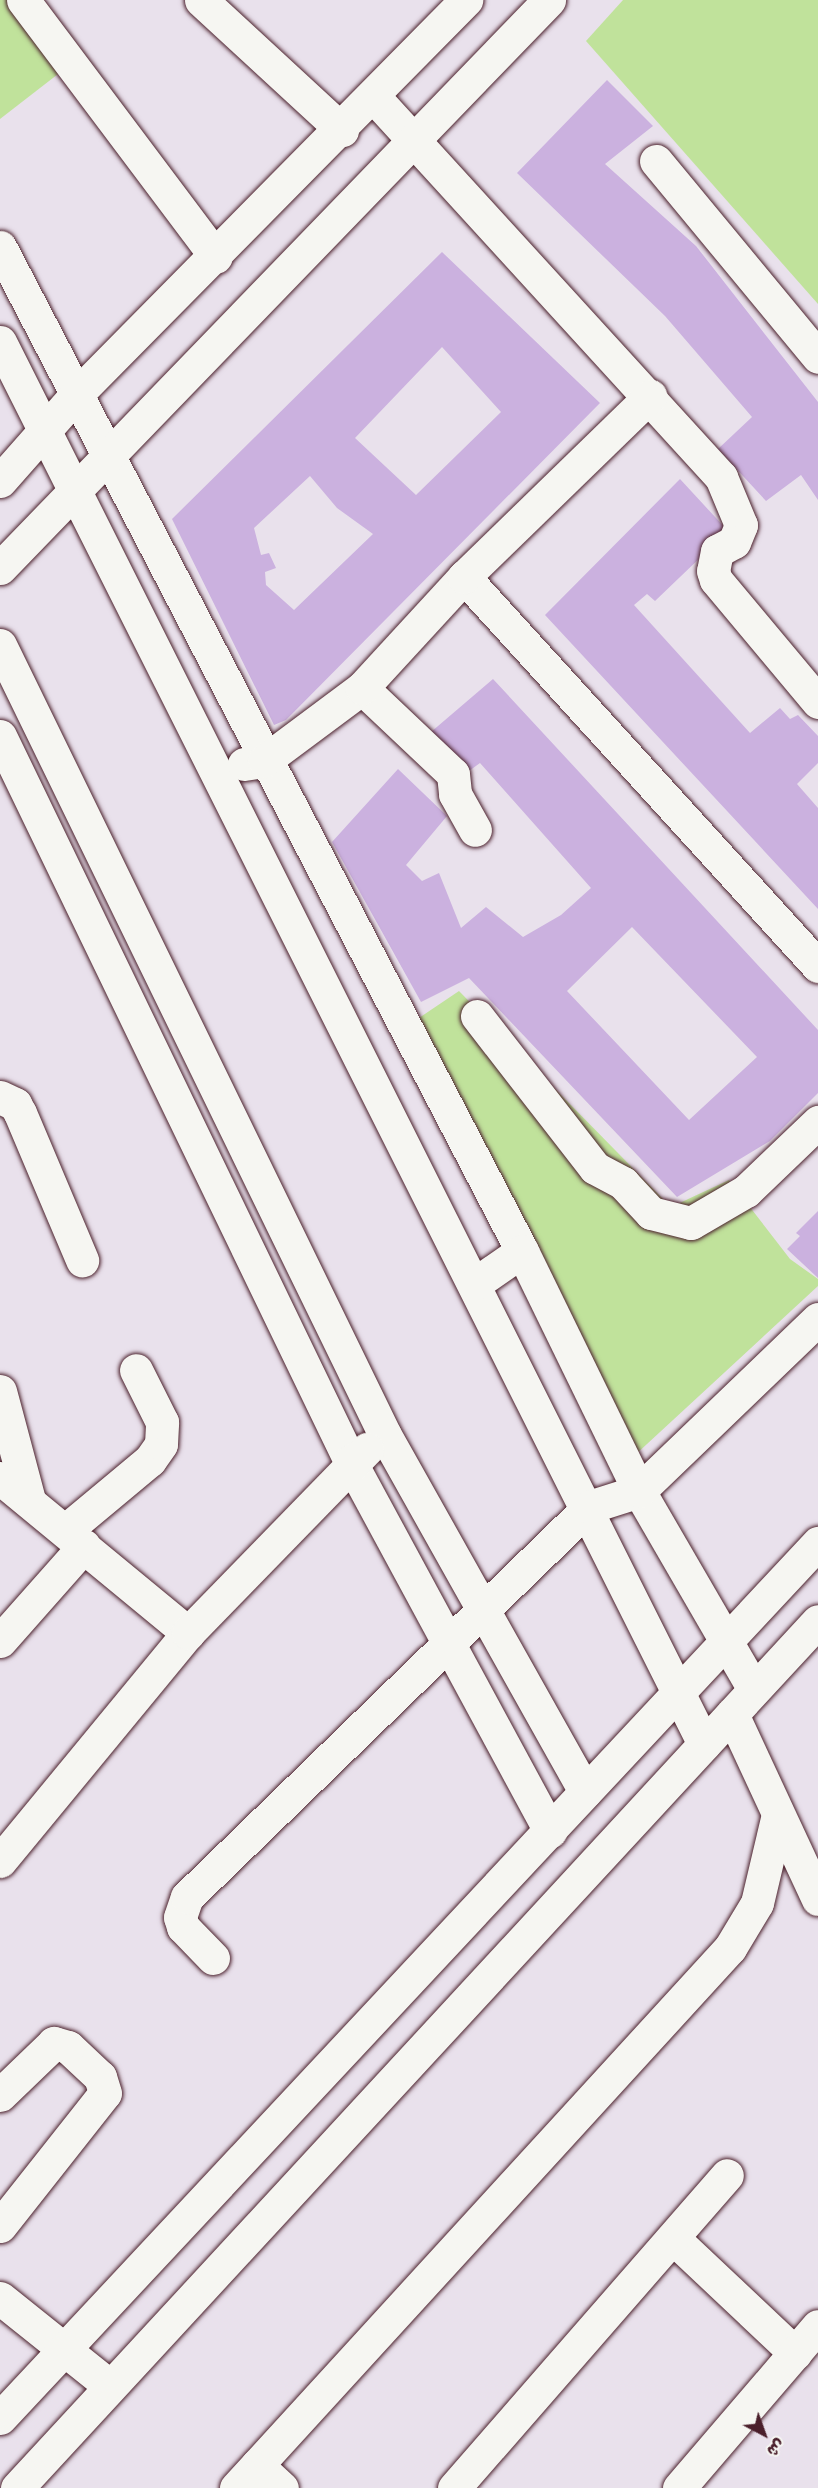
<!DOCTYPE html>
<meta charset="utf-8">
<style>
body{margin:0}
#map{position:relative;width:818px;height:2488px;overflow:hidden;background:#e9e1ec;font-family:Caveat,"Playpen Sans Arabic",sans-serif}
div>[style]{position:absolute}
.green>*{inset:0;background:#c0e29b}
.building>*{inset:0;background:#cbb1df}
.roads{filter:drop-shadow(0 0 2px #4a1f2b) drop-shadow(0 0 2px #4a1f2b)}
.street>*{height:33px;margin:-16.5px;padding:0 16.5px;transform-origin:16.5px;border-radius:16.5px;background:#f6f6f2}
span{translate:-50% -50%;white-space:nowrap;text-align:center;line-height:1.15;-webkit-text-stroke:4.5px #f6f6f2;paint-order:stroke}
.north{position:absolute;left:734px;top:2404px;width:60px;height:60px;-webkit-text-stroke:4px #f6f6f2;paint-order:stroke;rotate:139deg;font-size:16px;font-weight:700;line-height:24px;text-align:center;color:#4a1f2b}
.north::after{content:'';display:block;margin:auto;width:21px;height:27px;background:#4a1f2b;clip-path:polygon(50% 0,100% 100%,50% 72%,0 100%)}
</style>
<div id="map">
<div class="green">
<i style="clip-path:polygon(0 0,39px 0,71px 64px,0 119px)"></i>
<i style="clip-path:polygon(623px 0,818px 0,818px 304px,586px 41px)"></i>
<i style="clip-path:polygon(459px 991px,671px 1207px,729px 1180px,790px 1259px,818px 1279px,818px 1286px,634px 1456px,413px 1022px)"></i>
</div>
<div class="building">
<i style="clip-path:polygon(607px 80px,653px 126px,605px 164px,696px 246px,818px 402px,818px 500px,801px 475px,766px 501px,718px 449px,752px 417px,665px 316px,517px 173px)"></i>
<i style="clip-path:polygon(evenodd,442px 252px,600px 403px,286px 720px,274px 725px,172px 519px,442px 252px,442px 347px,501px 412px,416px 495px,355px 438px,442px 347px,442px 252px,310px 476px,337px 508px,373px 534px,294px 610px,266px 585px,265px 572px,276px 568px,269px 553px,261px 555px,254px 528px,310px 476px)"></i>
<i style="clip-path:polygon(680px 479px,728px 531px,655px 601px,647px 594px,634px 605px,750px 733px,780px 708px,790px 719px,798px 715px,818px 736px,818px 763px,797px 784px,818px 808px,818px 909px,545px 615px)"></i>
<i style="clip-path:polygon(evenodd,493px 679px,818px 1030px,818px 1093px,770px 1141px,677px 1197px,469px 978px,421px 1002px,332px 842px,398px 769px,447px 816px,406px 865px,422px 881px,439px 873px,461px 928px,486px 907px,523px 937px,561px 915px,591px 888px,480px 763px,469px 771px,431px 732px,493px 679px,632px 927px,757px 1057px,689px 1120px,567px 991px,632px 927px)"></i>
<i style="clip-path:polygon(818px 1211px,818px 1278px,787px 1249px,800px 1236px,796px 1233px)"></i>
</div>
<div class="roads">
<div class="street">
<i style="left:23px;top:0;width:321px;rotate:53.1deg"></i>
<i style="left:201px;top:0;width:192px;rotate:42.7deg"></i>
<i style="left:374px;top:97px;width:515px;rotate:47.6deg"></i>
<i style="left:721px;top:477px;width:52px;rotate:67.4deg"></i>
<i style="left:741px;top:525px;width:18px;rotate:112deg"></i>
<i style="left:734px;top:542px;width:19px;rotate:152deg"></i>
<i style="left:717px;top:551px;width:20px;rotate:101deg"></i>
<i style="left:713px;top:571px;width:9px;rotate:72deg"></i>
<i style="left:716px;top:580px;width:159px;rotate:50.1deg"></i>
<i style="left:656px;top:161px;width:254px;rotate:50.4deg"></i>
<i style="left:0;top:247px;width:1132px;rotate:62.53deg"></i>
<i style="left:522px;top:1251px;width:267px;rotate:64deg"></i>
<i style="left:639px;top:1491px;width:229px;rotate:59.9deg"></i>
<i style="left:0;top:342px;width:1569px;rotate:63.34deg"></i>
<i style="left:0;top:481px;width:113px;rotate:-48.6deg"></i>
<i style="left:75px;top:396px;width:557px;rotate:-45.36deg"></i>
<i style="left:0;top:568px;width:790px;rotate:-45.97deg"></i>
<i style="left:464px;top:577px;width:526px;rotate:47.7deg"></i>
<i style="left:0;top:645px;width:879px;rotate:64.02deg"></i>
<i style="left:385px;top:1435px;width:409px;rotate:60.7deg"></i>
<i style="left:362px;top:688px;width:125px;rotate:43.4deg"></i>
<i style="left:453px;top:774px;width:20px;rotate:84deg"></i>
<i style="left:455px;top:794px;width:41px;rotate:60.9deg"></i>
<i style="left:0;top:736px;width:805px;rotate:64.23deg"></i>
<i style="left:350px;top:1461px;width:421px;rotate:61.6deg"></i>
<i style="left:244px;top:764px;width:20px;rotate:-9deg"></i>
<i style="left:264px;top:761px;width:122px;rotate:-36.7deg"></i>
<i style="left:362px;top:688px;width:151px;rotate:-47.4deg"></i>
<i style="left:464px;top:577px;width:260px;rotate:-44.2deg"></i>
<i style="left:477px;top:1016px;width:192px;rotate:52.2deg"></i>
<i style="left:595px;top:1168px;width:32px;rotate:28deg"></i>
<i style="left:623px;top:1183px;width:41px;rotate:47deg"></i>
<i style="left:651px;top:1213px;width:41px;rotate:14deg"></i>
<i style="left:691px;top:1223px;width:64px;rotate:-30.2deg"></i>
<i style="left:746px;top:1191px;width:100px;rotate:-43.8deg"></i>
<i style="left:0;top:1097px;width:17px;rotate:25deg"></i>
<i style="left:15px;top:1104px;width:10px;rotate:61deg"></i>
<i style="left:20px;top:1113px;width:160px;rotate:67.1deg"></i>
<i style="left:476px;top:1283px;width:56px;rotate:-34.8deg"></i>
<i style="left:0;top:1391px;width:113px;rotate:75.1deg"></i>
<i style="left:0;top:1478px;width:244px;rotate:39.5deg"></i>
<i style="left:66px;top:1530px;width:109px;rotate:-39.8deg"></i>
<i style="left:150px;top:1460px;width:19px;rotate:-55deg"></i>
<i style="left:161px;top:1444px;width:22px;rotate:-87deg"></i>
<i style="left:162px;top:1422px;width:58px;rotate:-116.6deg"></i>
<i style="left:0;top:1641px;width:127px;rotate:-48.5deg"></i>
<i style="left:732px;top:1714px;width:204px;rotate:65.1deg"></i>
<i style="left:0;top:1861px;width:296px;rotate:-50.5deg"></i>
<i style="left:188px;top:1633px;width:257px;rotate:-45.8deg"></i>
<i style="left:213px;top:1958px;width:43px;rotate:-134.1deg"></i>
<i style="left:183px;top:1927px;width:10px;rotate:-107deg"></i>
<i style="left:180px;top:1917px;width:21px;rotate:-71deg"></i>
<i style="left:187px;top:1897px;width:560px;rotate:-44.13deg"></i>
<i style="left:589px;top:1507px;width:52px;rotate:-17.7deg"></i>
<i style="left:639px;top:1491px;width:248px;rotate:-43.9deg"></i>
<i style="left:0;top:2226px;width:169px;rotate:-51.7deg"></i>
<i style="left:105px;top:2093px;width:17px;rotate:-107deg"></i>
<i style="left:100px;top:2077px;width:44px;rotate:-136.8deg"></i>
<i style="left:68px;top:2047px;width:15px;rotate:-164deg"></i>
<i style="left:54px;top:2043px;width:75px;rotate:136.1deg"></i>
<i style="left:673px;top:2238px;width:168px;rotate:43.3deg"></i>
<i style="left:0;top:2298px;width:141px;rotate:38.7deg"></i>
<i style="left:0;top:2418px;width:1198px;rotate:-46.93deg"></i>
<i style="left:257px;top:2465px;width:34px;rotate:43deg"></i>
<i style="left:17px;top:2488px;width:1180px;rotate:-47.27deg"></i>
<i style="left:236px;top:2488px;width:732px;rotate:-47.55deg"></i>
<i style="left:730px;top:1948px;width:52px;rotate:-59deg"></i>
<i style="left:757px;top:1903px;width:91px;rotate:-76.7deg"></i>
<i style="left:454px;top:2488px;width:415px;rotate:-48.9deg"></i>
<i style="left:679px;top:2488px;width:213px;rotate:-49.4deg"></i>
</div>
</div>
<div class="north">ش</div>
</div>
